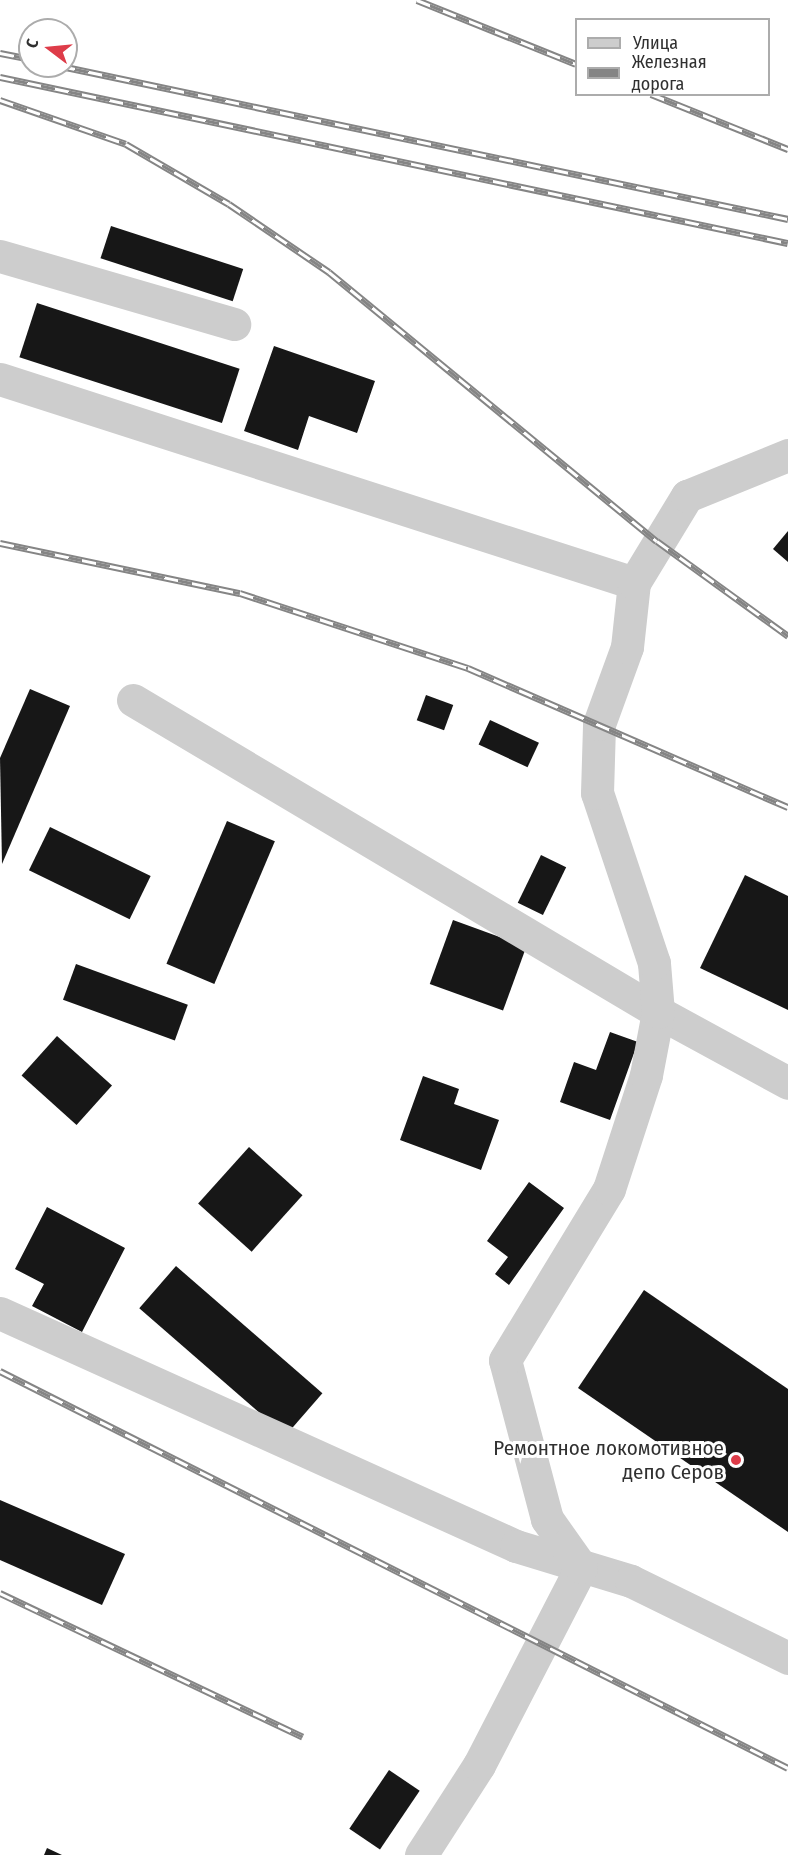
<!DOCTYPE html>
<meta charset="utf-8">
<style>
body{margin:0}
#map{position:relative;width:788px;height:1855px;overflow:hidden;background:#fff;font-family:"Fira Sans Condensed",sans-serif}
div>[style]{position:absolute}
.building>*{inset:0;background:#171717;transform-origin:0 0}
.minor>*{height:33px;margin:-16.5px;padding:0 16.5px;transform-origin:16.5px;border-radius:16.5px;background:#cdcdcd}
.rail>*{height:7px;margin-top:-3.5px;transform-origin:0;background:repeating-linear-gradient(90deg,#fff 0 14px,#858585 0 28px);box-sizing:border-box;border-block:2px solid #858585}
.dots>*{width:16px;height:16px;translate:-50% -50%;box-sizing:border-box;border:3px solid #fff;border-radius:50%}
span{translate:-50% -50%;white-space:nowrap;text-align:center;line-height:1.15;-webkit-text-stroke:6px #fff;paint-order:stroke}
.poi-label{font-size:21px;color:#303030}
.right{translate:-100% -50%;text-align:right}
.legend{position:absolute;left:575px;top:18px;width:195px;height:78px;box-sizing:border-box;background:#fff;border:2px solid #acacac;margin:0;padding:8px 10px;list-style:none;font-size:18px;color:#303030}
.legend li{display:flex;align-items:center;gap:12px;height:30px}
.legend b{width:30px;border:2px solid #acacac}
.north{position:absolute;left:18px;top:18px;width:60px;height:60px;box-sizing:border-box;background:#fff;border:2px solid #acacac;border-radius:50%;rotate:286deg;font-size:16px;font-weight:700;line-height:24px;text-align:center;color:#303030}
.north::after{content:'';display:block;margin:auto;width:21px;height:27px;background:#de3c49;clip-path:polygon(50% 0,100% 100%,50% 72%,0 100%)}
</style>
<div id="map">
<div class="building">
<i style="left:111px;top:226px;width:139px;height:34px;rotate:18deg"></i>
<i style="left:37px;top:303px;width:213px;height:57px;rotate:18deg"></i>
<i style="clip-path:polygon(274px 346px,375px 381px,357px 433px,309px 416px,298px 450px,244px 431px)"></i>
<i style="clip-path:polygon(788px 531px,788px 562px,773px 549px)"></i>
<i style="clip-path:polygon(30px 689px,70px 706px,2px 864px,0 758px)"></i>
<i style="left:426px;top:695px;width:29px;height:27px;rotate:20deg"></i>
<i style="left:490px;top:720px;width:54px;height:27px;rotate:25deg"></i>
<i style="left:227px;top:821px;width:52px;height:155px;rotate:23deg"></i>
<i style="left:50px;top:827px;width:112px;height:48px;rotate:26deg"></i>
<i style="left:541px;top:855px;width:28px;height:53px;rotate:26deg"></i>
<i style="clip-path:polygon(745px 875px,788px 896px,788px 1010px,700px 968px)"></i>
<i style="left:453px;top:920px;width:78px;height:68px;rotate:20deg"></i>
<i style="left:76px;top:964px;width:119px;height:38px;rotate:20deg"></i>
<i style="clip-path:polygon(610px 1032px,638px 1042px,610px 1120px,560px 1102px,574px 1062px,596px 1070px)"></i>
<i style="left:57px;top:1036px;width:74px;height:53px;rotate:42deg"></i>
<i style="clip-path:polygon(423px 1076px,459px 1089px,454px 1104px,499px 1120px,481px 1170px,400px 1140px)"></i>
<i style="left:249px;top:1147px;width:72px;height:76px;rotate:42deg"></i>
<i style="clip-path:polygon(529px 1182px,564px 1208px,509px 1285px,495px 1274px,508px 1257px,487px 1241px)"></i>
<i style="clip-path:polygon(47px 1207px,125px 1248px,82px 1332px,32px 1306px,44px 1284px,15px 1269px)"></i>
<i style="left:176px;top:1266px;width:194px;height:56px;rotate:41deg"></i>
<i style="clip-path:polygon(644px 1290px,788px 1389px,788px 1532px,578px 1388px)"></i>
<i style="clip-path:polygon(0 1500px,125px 1554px,102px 1605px,0 1560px)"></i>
<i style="left:389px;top:1770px;width:37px;height:71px;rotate:34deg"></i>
<i style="clip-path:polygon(47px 1848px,62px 1855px,44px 1855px)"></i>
</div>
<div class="minor">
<i style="left:0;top:256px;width:244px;rotate:16.2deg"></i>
<i style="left:0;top:379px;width:666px;rotate:17.84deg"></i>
<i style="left:133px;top:700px;width:611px;rotate:30.72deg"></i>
<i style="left:658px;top:1012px;width:148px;rotate:28.6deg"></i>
<i style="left:0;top:1313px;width:566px;rotate:24.3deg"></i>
<i style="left:516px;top:1546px;width:120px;rotate:16.9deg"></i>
<i style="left:631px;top:1581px;width:175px;rotate:26.1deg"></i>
<i style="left:421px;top:1855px;width:107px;rotate:-57.2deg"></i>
<i style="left:479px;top:1765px;width:223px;rotate:-62.7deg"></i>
<i style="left:581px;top:1567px;width:59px;rotate:-125.3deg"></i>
<i style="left:547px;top:1519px;width:164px;rotate:-104.8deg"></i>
<i style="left:505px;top:1360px;width:200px;rotate:-58.7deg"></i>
<i style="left:609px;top:1189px;width:120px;rotate:-72deg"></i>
<i style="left:646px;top:1075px;width:64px;rotate:-79.2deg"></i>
<i style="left:658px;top:1012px;width:49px;rotate:-94.7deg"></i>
<i style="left:654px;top:963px;width:179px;rotate:-108.5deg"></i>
<i style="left:597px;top:793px;width:69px;rotate:-88.3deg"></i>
<i style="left:599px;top:724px;width:82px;rotate:-70deg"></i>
<i style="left:627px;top:647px;width:64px;rotate:-83.8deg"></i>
<i style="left:634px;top:583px;width:102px;rotate:-58.7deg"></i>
<i style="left:687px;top:496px;width:109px;rotate:-22.1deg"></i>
</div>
<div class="rail">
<i style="left:417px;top:0;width:171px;rotate:21.9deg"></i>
<i style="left:0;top:53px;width:31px;rotate:11deg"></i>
<i style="left:61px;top:66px;width:743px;rotate:11.88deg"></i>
<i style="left:0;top:77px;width:805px;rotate:11.9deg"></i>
<i style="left:651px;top:94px;width:148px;rotate:21.9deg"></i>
<i style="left:0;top:100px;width:133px;rotate:19.2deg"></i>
<i style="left:126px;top:144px;width:119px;rotate:30.2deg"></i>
<i style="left:229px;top:204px;width:121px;rotate:34.2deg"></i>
<i style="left:329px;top:272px;width:424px;rotate:39.4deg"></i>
<i style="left:657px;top:541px;width:162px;rotate:35.9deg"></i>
<i style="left:0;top:543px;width:245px;rotate:11.8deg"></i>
<i style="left:240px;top:593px;width:240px;rotate:18.2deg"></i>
<i style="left:468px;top:668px;width:349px;rotate:23.5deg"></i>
<i style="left:0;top:1371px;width:882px;rotate:26.74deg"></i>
<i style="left:0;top:1593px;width:335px;rotate:25.4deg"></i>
</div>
<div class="dots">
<i style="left:736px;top:1460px;background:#de3c49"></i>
</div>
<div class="poi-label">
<span class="right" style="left:724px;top:1460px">Ремонтное локомотивное<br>депо Серов</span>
</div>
<ul class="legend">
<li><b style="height:8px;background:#cdcdcd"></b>Улица</li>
<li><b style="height:8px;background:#858585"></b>Железная дорога</li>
</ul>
<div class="north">С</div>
</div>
